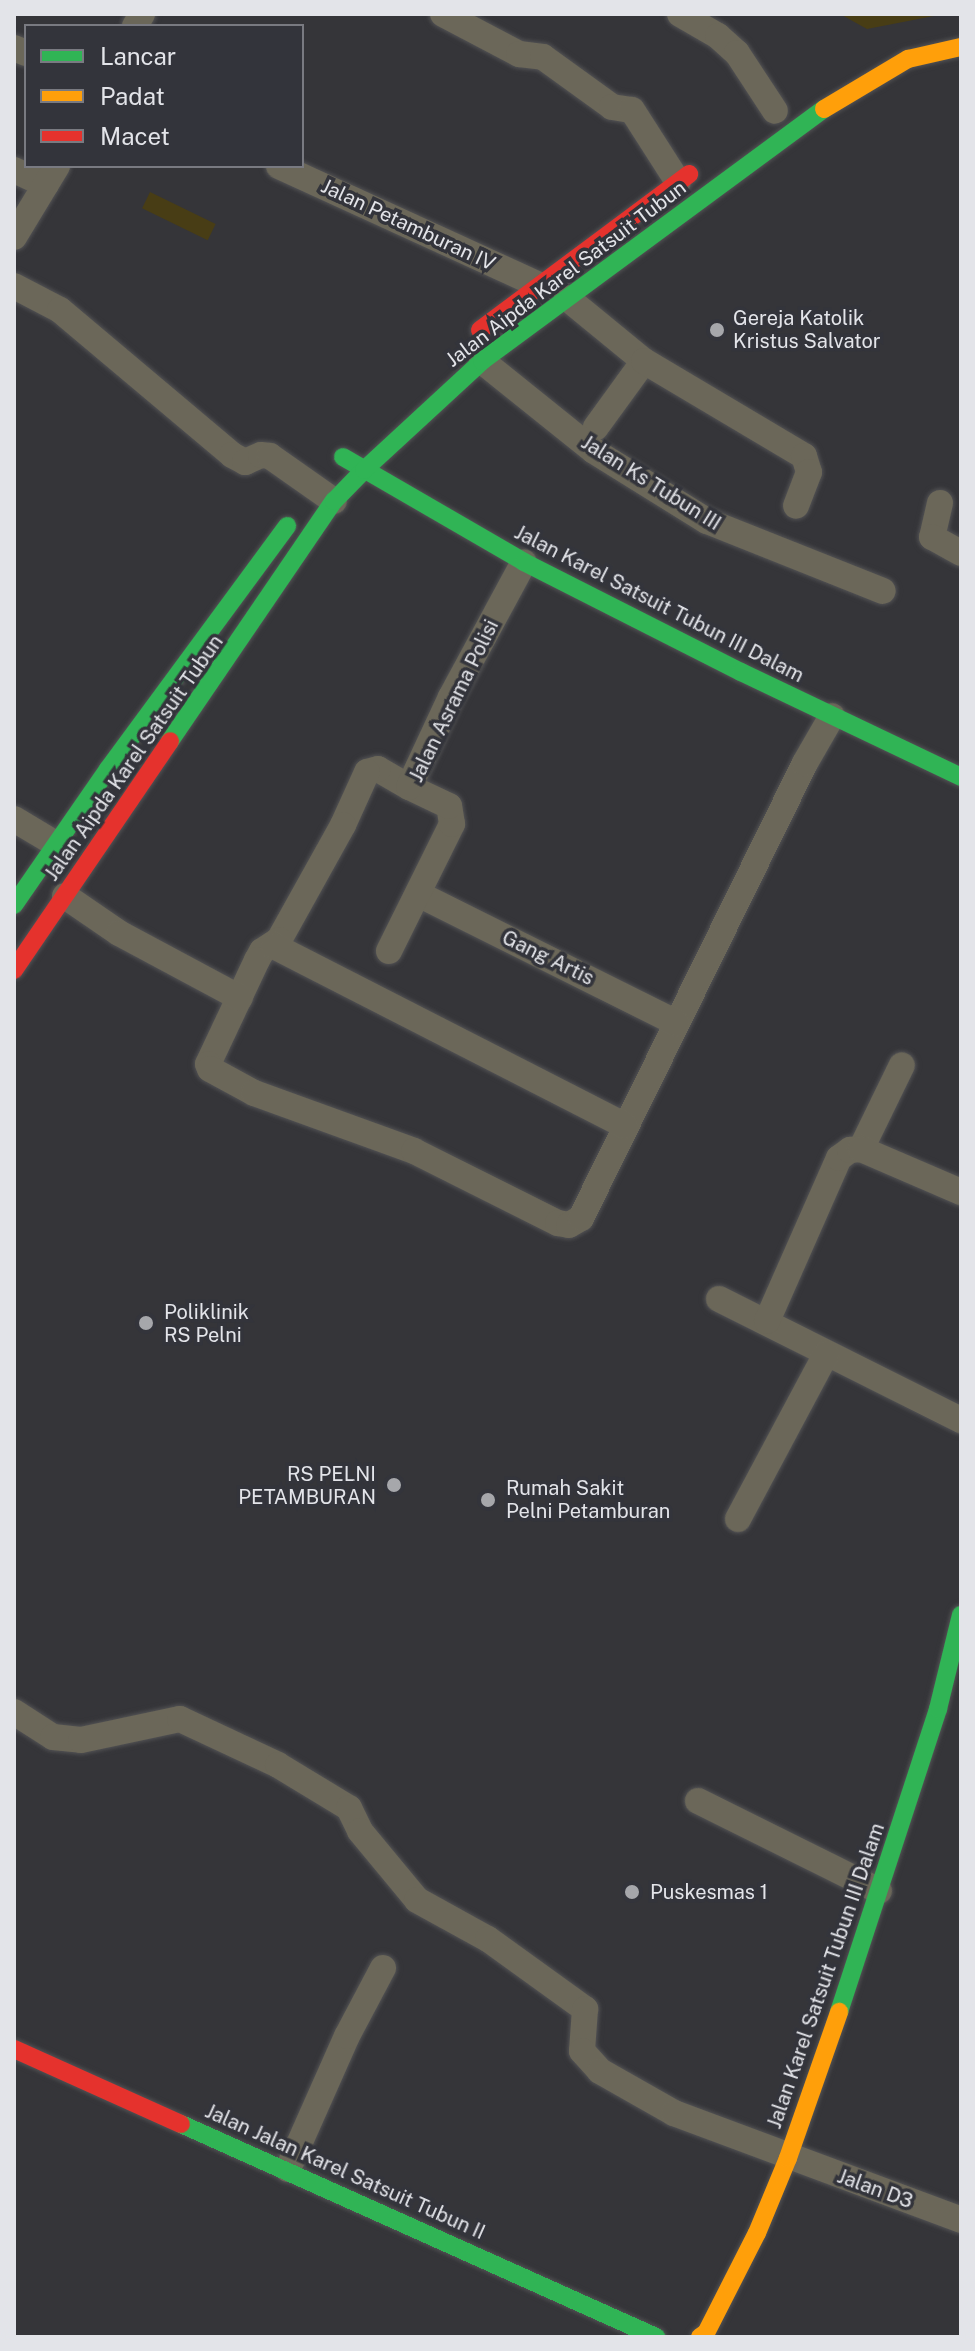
<!DOCTYPE html>
<style>
body{margin:0}
#map{position:relative;width:975px;height:2351px;overflow:hidden;background:#353539;font-family:"Public Sans",sans-serif}
div>[style]{position:absolute}
.green>*{inset:0;background:#483d15;transform-origin:0 0}
.roads{filter:drop-shadow(0 0 2px #525254) drop-shadow(0 0 2px #525254)}
.street>*{height:26px;margin:-13px;padding:0 13px;transform-origin:13px;border-radius:13px;background:#6b6759}
.fast>*{height:18px;margin:-9px;padding:0 9px;transform-origin:9px;border-radius:9px;background:#30b455}
.slow>*{height:18px;margin:-9px;padding:0 9px;transform-origin:9px;border-radius:9px;background:#ff9f0a}
.jam>*{height:18px;margin:-9px;padding:0 9px;transform-origin:9px;border-radius:9px;background:#e5322d}
.dots>*{width:22px;height:22px;translate:-50% -50%;box-sizing:border-box;border:4px solid #33343b;border-radius:50%}
span{translate:-50% -50%;white-space:nowrap;text-align:center;line-height:1.15;-webkit-text-stroke:7px #33343b;paint-order:stroke}
.street-label{font-size:20px;color:#e3e4e9}
.poi-label{font-size:20px;color:#e3e4e9}
.left{translate:0 -50%;text-align:left}
.right{translate:-100% -50%;text-align:right}
.frame{position:absolute;inset:0;border:16px solid #e3e4e9;pointer-events:none}
.legend{position:absolute;left:24px;top:24px;width:280px;height:144px;box-sizing:border-box;background:#33343b;border:2px solid #797a81;margin:0;padding:10px 14px;list-style:none;font-size:24px;color:#e3e4e9}
.legend li{display:flex;align-items:center;gap:16px;height:40px}
.legend b{width:40px;border:2px solid #797a81}
</style>
<div id="map">
<div class="green">
<i style="clip-path:polygon(840px 14px,944px 14px,867px 29px)"></i>
<i style="left:150px;top:192px;width:73px;height:18px;rotate:26deg"></i>
</div>
<div class="roads">
<div class="street">
<i style="left:443px;top:14px;width:86px;rotate:27.8deg"></i>
<i style="left:519px;top:54px;width:24px;rotate:7deg"></i>
<i style="left:543px;top:57px;width:85px;rotate:35.9deg"></i>
<i style="left:612px;top:107px;width:20px;rotate:9deg"></i>
<i style="left:632px;top:110px;width:85px;rotate:57.4deg"></i>
<i style="left:680px;top:14px;width:44px;rotate:30.1deg"></i>
<i style="left:718px;top:36px;width:25px;rotate:42deg"></i>
<i style="left:737px;top:53px;width:69px;rotate:56.8deg"></i>
<i style="left:135px;top:26px;width:14px;rotate:-60deg"></i>
<i style="left:14px;top:48px;width:13px;rotate:23deg"></i>
<i style="left:279px;top:166px;width:284px;rotate:24.6deg"></i>
<i style="left:14px;top:170px;width:35px;rotate:25deg"></i>
<i style="left:14px;top:237px;width:83px;rotate:-58.8deg"></i>
<i style="left:14px;top:286px;width:52px;rotate:27.6deg"></i>
<i style="left:60px;top:310px;width:225px;rotate:40.1deg"></i>
<i style="left:232px;top:455px;width:15px;rotate:28deg"></i>
<i style="left:245px;top:462px;width:17px;rotate:-24deg"></i>
<i style="left:261px;top:455px;width:9px;rotate:6deg"></i>
<i style="left:270px;top:456px;width:78px;rotate:35.1deg"></i>
<i style="left:567px;top:298px;width:99px;rotate:39.3deg"></i>
<i style="left:644px;top:361px;width:82px;rotate:126deg"></i>
<i style="left:482px;top:361px;width:144px;rotate:38.8deg"></i>
<i style="left:594px;top:451px;width:133px;rotate:31.8deg"></i>
<i style="left:707px;top:521px;width:189px;rotate:21.7deg"></i>
<i style="left:644px;top:361px;width:186px;rotate:30.7deg"></i>
<i style="left:804px;top:456px;width:17px;rotate:73deg"></i>
<i style="left:809px;top:472px;width:36px;rotate:111deg"></i>
<i style="left:940px;top:503px;width:35px;rotate:103deg"></i>
<i style="left:932px;top:537px;width:33px;rotate:29deg"></i>
<i style="left:409px;top:787px;width:36px;rotate:-150deg"></i>
<i style="left:378px;top:769px;width:11px;rotate:165deg"></i>
<i style="left:367px;top:772px;width:58px;rotate:114.4deg"></i>
<i style="left:343px;top:825px;width:132px;rotate:119.1deg"></i>
<i style="left:279px;top:940px;width:20px;rotate:147deg"></i>
<i style="left:262px;top:951px;width:10px;rotate:119deg"></i>
<i style="left:257px;top:960px;width:115px;rotate:115.2deg"></i>
<i style="left:208px;top:1064px;width:5px;rotate:68deg"></i>
<i style="left:210px;top:1069px;width:50px;rotate:28.6deg"></i>
<i style="left:254px;top:1093px;width:170px;rotate:19.9deg"></i>
<i style="left:414px;top:1151px;width:161px;rotate:26.6deg"></i>
<i style="left:558px;top:1223px;width:11px;rotate:10deg"></i>
<i style="left:569px;top:1225px;width:14px;rotate:-30deg"></i>
<i style="left:581px;top:1218px;width:507px;rotate:-63.79deg"></i>
<i style="left:805px;top:763px;width:54px;rotate:-60.1deg"></i>
<i style="left:14px;top:819px;width:49px;rotate:30.8deg"></i>
<i style="left:418px;top:894px;width:289px;rotate:26.5deg"></i>
<i style="left:65px;top:896px;width:65px;rotate:34.4deg"></i>
<i style="left:119px;top:933px;width:137px;rotate:28.2deg"></i>
<i style="left:274px;top:946px;width:394px;rotate:27.1deg"></i>
<i style="left:389px;top:951px;width:142px;rotate:-63.6deg"></i>
<i style="left:452px;top:824px;width:18px;rotate:-99deg"></i>
<i style="left:449px;top:806px;width:44px;rotate:-154.6deg"></i>
<i style="left:409px;top:787px;width:99px;rotate:-65deg"></i>
<i style="left:451px;top:697px;width:153px;rotate:-61.6deg"></i>
<i style="left:861px;top:1149px;width:93px;rotate:-64deg"></i>
<i style="left:719px;top:1299px;width:271px;rotate:26.6deg"></i>
<i style="left:767px;top:1321px;width:178px;rotate:-66.2deg"></i>
<i style="left:839px;top:1158px;width:14px;rotate:-36deg"></i>
<i style="left:850px;top:1150px;width:11px;rotate:-5deg"></i>
<i style="left:861px;top:1149px;width:109px;rotate:23.3deg"></i>
<i style="left:738px;top:1519px;width:187px;rotate:-61.9deg"></i>
<i style="left:14px;top:1712px;width:46px;rotate:32.7deg"></i>
<i style="left:53px;top:1737px;width:28px;rotate:6deg"></i>
<i style="left:81px;top:1740px;width:101px;rotate:-12deg"></i>
<i style="left:180px;top:1719px;width:108px;rotate:25.1deg"></i>
<i style="left:278px;top:1765px;width:83px;rotate:31.2deg"></i>
<i style="left:349px;top:1808px;width:25px;rotate:64deg"></i>
<i style="left:360px;top:1831px;width:89px;rotate:50.4deg"></i>
<i style="left:417px;top:1900px;width:81px;rotate:28.8deg"></i>
<i style="left:488px;top:1939px;width:120px;rotate:35.8deg"></i>
<i style="left:585px;top:2009px;width:42px;rotate:94.1deg"></i>
<i style="left:582px;top:2051px;width:27px;rotate:48deg"></i>
<i style="left:600px;top:2071px;width:85px;rotate:29.6deg"></i>
<i style="left:674px;top:2113px;width:306px;rotate:20.4deg"></i>
<i style="left:698px;top:1801px;width:202px;rotate:26.4deg"></i>
<i style="left:288px;top:2169px;width:145px;rotate:-66.1deg"></i>
<i style="left:347px;top:2036px;width:77px;rotate:-62.1deg"></i>
</div>
<div class="fast">
<i style="left:343px;top:457px;width:209px;rotate:30.1deg"></i>
<i style="left:524px;top:562px;width:243px;rotate:26.9deg"></i>
<i style="left:741px;top:672px;width:244px;rotate:25.5deg"></i>
<i style="left:170px;top:741px;width:291px;rotate:-55.7deg"></i>
<i style="left:334px;top:501px;width:43px;rotate:-45.9deg"></i>
<i style="left:364px;top:470px;width:161px;rotate:-42.7deg"></i>
<i style="left:482px;top:361px;width:425px;rotate:-36.4deg"></i>
<i style="left:14px;top:905px;width:165px;rotate:-55.3deg"></i>
<i style="left:108px;top:769px;width:302px;rotate:-53.6deg"></i>
<i style="left:839px;top:2012px;width:319px;rotate:-71.9deg"></i>
<i style="left:938px;top:1709px;width:97px;rotate:-76.3deg"></i>
<i style="left:181px;top:2124px;width:521px;rotate:24.15deg"></i>
</div>
<div class="slow">
<i style="left:824px;top:109px;width:98px;rotate:-30.8deg"></i>
<i style="left:908px;top:59px;width:54px;rotate:-12.8deg"></i>
<i style="left:700px;top:2337px;width:7px;rotate:-34deg"></i>
<i style="left:706px;top:2333px;width:112px;rotate:-63deg"></i>
<i style="left:757px;top:2233px;width:81px;rotate:-67.5deg"></i>
<i style="left:788px;top:2158px;width:155px;rotate:-70.7deg"></i>
</div>
<div class="jam">
<i style="left:480px;top:330px;width:261px;rotate:-36.7deg"></i>
<i style="left:14px;top:970px;width:277px;rotate:-55.7deg"></i>
<i style="left:14px;top:2049px;width:183px;rotate:24.2deg"></i>
</div>
</div>
<div class="dots">
<i style="left:717px;top:330px;background:#a6a7ab"></i>
<i style="left:146px;top:1323px;background:#a6a7ab"></i>
<i style="left:394px;top:1485px;background:#a6a7ab"></i>
<i style="left:488px;top:1500px;background:#a6a7ab"></i>
<i style="left:632px;top:1892px;background:#a6a7ab"></i>
</div>
<div class="street-label">
<span style="left:408px;top:225px;rotate:25deg">Jalan Petamburan IV</span>
<span style="left:566px;top:274px;rotate:-37deg">Jalan Aipda Karel Satsuit Tubun</span>
<span style="left:651px;top:483px;rotate:32deg">Jalan Ks Tubun III</span>
<span style="left:659px;top:604px;rotate:27deg">Jalan Karel Satsuit Tubun III Dalam</span>
<span style="left:454px;top:701px;rotate:-64deg">Jalan Asrama Polisi</span>
<span style="left:134px;top:758px;rotate:-55deg">Jalan Aipda Karel Satsuit Tubun</span>
<span style="left:548px;top:958px;rotate:26deg">Gang Artis</span>
<span style="left:826px;top:1976px;rotate:-71deg">Jalan Karel Satsuit Tubun III Dalam</span>
<span style="left:345px;top:2172px;rotate:24deg">Jalan Jalan Karel Satsuit Tubun II</span>
<span style="left:875px;top:2189px;rotate:20deg">Jalan D3</span>
</div>
<div class="poi-label">
<span class="left" style="left:733px;top:330px">Gereja Katolik<br>Kristus Salvator</span>
<span class="left" style="left:164px;top:1324px">Poliklinik<br>RS Pelni</span>
<span class="right" style="left:376px;top:1486px">RS PELNI<br>PETAMBURAN</span>
<span class="left" style="left:506px;top:1500px">Rumah Sakit<br>Pelni Petamburan</span>
<span class="left" style="left:650px;top:1892px">Puskesmas 1</span>
</div>
<div class="frame"></div>
<ul class="legend">
<li><b style="height:10px;background:#30b455"></b>Lancar</li>
<li><b style="height:10px;background:#ff9f0a"></b>Padat</li>
<li><b style="height:10px;background:#e5322d"></b>Macet</li>
</ul>
</div>
